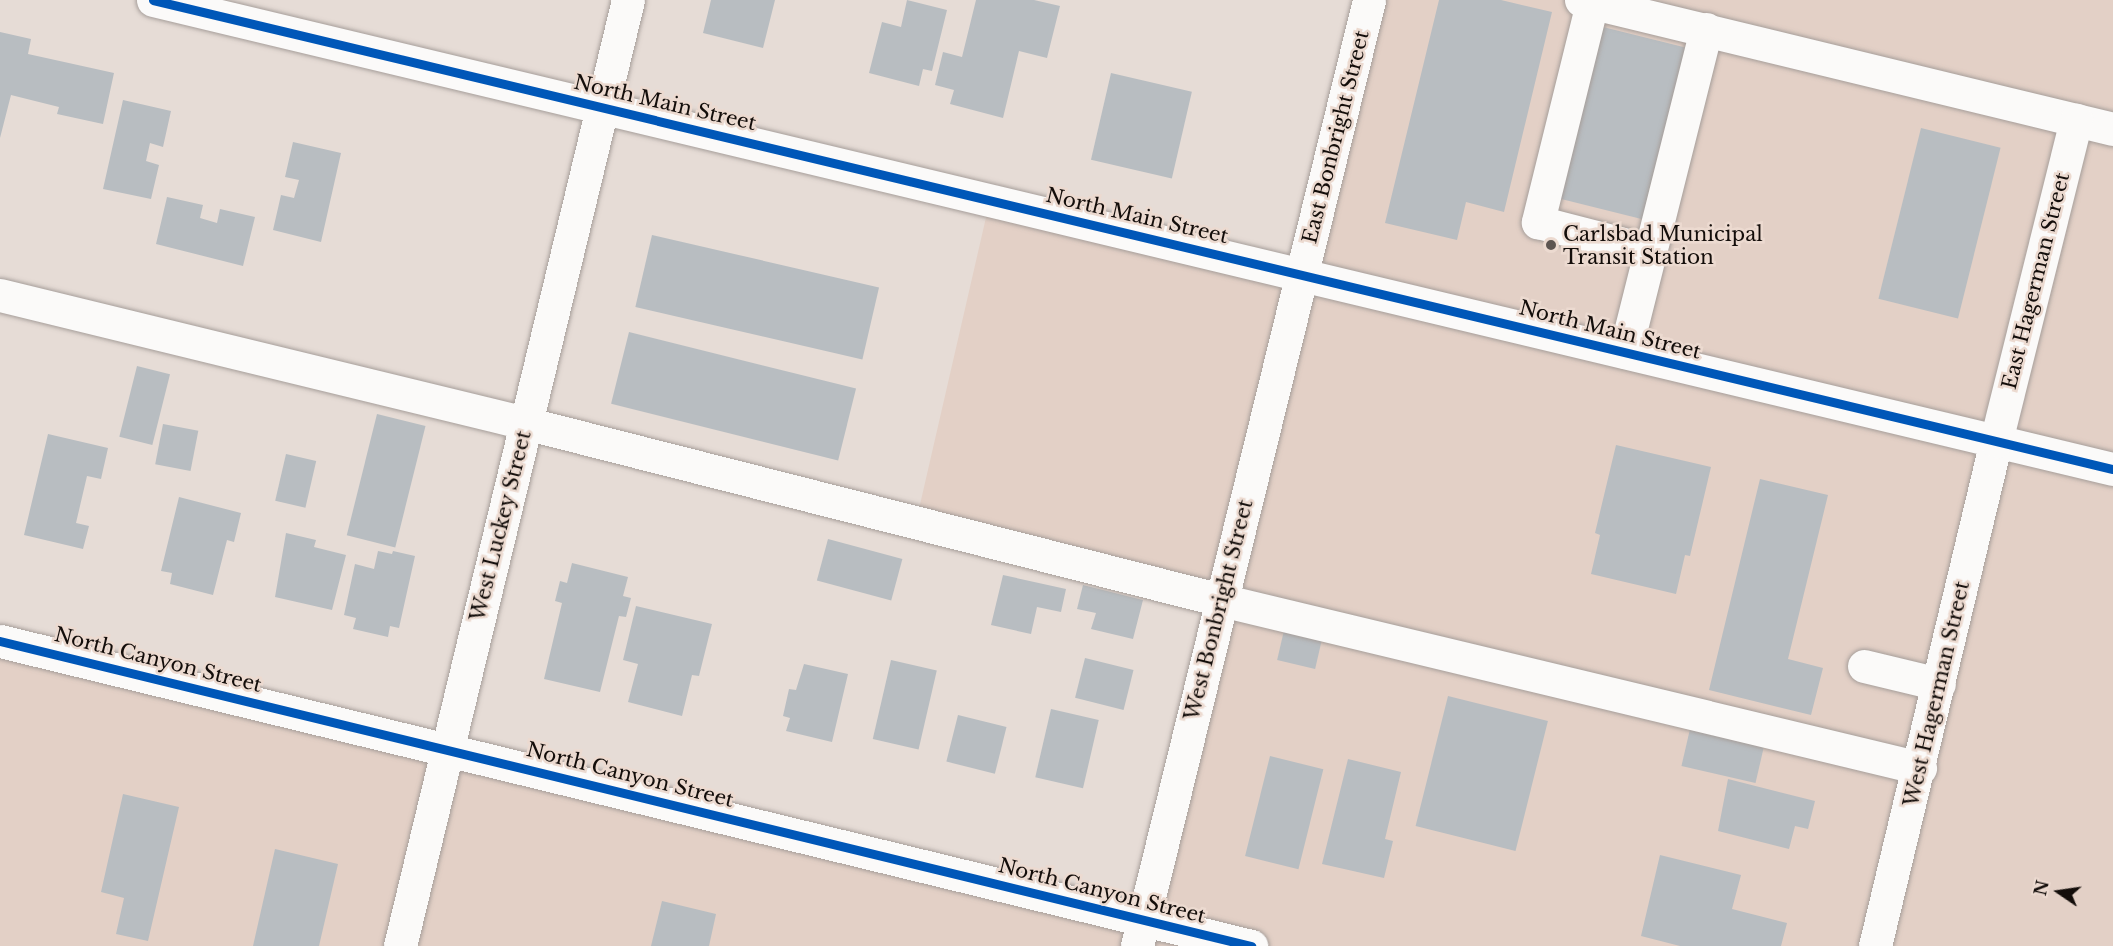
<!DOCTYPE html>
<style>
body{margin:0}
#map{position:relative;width:2113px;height:946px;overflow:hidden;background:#e6dcd6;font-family:"Libre Baskerville",serif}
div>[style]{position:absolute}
.built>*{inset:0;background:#e3d0c6}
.building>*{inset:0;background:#b8bdc1;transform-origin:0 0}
.roads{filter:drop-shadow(0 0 2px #a69e9a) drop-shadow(0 0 2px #a69e9a)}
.minor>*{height:33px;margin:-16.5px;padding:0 16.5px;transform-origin:16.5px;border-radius:16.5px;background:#fbfaf9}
.cycleway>*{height:9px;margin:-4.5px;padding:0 4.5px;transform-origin:4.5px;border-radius:4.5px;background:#0057b8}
.dots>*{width:16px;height:16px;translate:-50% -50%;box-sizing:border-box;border:3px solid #ecdad0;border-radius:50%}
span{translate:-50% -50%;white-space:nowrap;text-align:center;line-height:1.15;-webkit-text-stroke:5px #ecdad0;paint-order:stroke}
.street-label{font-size:20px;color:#130d0a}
.poi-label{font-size:20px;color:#130d0a}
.left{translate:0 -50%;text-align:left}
.north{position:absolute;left:2029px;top:862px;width:60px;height:60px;-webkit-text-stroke:4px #ecdad0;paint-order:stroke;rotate:283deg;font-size:16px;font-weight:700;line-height:24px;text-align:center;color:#130d0a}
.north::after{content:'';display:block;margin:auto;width:21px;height:27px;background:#130d0a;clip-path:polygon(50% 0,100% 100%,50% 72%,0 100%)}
</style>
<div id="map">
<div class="built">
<i style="clip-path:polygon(1369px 0,2113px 0,2113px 946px,0 946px,0 641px,1143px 920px,1221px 600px,916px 522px,990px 200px,1302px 274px)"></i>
</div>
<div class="building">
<i style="clip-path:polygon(711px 0,775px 0,763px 48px,703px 33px)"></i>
<i style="clip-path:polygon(907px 0,947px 10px,932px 71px,923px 69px,919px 86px,869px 73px,882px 22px,901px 27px)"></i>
<i style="clip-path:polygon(976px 0,1034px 0,1060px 6px,1047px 58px,1019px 51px,1003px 118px,950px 104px,954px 90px,935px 85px,943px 52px,962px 57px)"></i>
<i style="clip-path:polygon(1439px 0,1501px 0,1552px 12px,1504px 212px,1466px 202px,1457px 240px,1385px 223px)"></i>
<i style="left:1603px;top:27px;width:89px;height:177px;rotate:14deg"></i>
<i style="clip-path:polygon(0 32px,31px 39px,28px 54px,114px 73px,103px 124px,57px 114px,59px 107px,11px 95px,0 138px)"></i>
<i style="left:1111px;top:73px;width:83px;height:89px;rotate:13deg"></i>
<i style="clip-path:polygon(123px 100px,171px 111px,163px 147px,150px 143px,146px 161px,159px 165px,151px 199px,103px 189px)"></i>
<i style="left:1921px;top:128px;width:82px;height:176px;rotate:14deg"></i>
<i style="clip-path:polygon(293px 142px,341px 153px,321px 242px,273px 230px,281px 195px,294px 198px,299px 180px,285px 177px)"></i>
<i style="clip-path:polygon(167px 197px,203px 205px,200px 218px,217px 223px,220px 209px,255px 217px,243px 266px,156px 244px)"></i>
<i style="left:652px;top:235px;width:233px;height:74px;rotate:13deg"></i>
<i style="left:629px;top:332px;width:234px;height:74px;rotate:14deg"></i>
<i style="left:137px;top:366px;width:34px;height:73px;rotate:14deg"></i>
<i style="left:377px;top:414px;width:50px;height:125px;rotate:14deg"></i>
<i style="left:163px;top:424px;width:36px;height:41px;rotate:11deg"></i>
<i style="clip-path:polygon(48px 434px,108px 448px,101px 479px,87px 476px,76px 523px,89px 526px,83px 549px,24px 535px)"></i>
<i style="clip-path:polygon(1616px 445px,1711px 467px,1690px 556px,1685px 555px,1676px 594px,1591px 574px,1600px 535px,1595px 533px)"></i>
<i style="left:286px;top:454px;width:31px;height:48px;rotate:13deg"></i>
<i style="clip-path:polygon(1760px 479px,1828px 495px,1788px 659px,1823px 668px,1811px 715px,1709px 690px)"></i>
<i style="clip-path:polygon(179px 497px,241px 513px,234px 542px,227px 540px,213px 595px,170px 584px,172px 573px,161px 571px)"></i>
<i style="clip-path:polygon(286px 533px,316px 540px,314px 547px,346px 555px,332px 610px,275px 597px)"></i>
<i style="left:828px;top:539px;width:77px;height:43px;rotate:15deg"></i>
<i style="clip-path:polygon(378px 551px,392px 554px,393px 551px,415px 556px,399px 628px,390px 626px,388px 637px,353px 629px,356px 618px,344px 615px,355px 564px,374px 569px)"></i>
<i style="clip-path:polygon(572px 563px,628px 577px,623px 596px,631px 598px,626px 617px,619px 616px,600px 692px,544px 679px,562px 603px,555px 601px,560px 581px,567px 583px)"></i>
<i style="clip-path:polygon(1003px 575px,1066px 589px,1061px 612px,1037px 607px,1031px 634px,991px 625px)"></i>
<i style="clip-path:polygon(1083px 585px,1143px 600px,1133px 639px,1091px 629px,1096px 613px,1077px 609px)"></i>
<i style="clip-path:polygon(636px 606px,712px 624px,699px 676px,692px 675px,682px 716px,628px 702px,638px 664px,623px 660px)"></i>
<i style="left:1285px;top:626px;width:39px;height:35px;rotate:13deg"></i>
<i style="left:1085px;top:658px;width:50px;height:41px;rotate:14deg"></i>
<i style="left:891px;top:660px;width:47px;height:81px;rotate:13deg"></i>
<i style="clip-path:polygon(804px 664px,848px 674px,832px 742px,786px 731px,790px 718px,783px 716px,789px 689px,796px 690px)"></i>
<i style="left:1448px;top:696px;width:103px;height:134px;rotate:14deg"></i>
<i style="left:1051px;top:709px;width:49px;height:70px;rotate:13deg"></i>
<i style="left:958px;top:715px;width:50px;height:48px;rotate:14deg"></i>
<i style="left:1690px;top:729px;width:76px;height:38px;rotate:13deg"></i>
<i style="left:1270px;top:756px;width:55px;height:103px;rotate:14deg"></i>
<i style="clip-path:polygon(1348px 759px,1401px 772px,1385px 839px,1393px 841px,1384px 878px,1322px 864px)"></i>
<i style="clip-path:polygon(1728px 779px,1815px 801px,1808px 829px,1795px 826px,1789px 849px,1718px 831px)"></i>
<i style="clip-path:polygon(123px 794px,179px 807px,148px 941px,116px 934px,124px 898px,101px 892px)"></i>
<i style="clip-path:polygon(275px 849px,338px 864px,319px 946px,253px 946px)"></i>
<i style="clip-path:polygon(1660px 855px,1741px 875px,1732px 909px,1787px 923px,1781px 946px,1680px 946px,1641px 936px)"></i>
<i style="clip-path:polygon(662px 901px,716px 914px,709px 946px,651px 946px)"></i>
</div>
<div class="roads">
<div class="minor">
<i style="left:153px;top:0;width:2015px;rotate:13.46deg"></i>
<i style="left:1581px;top:0;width:547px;rotate:13.63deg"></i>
<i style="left:1592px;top:3px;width:226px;rotate:103.9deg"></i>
<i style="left:1538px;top:222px;width:116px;rotate:14.5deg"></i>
<i style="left:0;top:295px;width:540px;rotate:13.7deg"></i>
<i style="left:525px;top:423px;width:718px;rotate:14.27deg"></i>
<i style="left:1221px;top:600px;width:719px;rotate:13.51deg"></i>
<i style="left:1625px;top:352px;width:333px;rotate:-75.9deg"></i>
<i style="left:0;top:641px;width:1288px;rotate:13.7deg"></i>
<i style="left:1864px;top:666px;width:77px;rotate:13.5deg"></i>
<i style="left:400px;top:946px;width:973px;rotate:-76.45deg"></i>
<i style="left:1137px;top:946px;width:974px;rotate:-76.22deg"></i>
<i style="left:1875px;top:946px;width:519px;rotate:-76.53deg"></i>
<i style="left:1996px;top:441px;width:331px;rotate:-76deg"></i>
</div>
</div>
<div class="cycleway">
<i style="left:153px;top:0;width:2015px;rotate:13.46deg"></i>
<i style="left:0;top:641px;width:1288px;rotate:13.7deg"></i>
</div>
<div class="dots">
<i style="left:1551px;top:245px;background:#5d5551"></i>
</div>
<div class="street-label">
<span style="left:665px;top:103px;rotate:13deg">North Main Street</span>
<span style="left:1336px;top:137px;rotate:-76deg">East Bonbright Street</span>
<span style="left:1137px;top:216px;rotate:13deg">North Main Street</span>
<span style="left:2036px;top:281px;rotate:-76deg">East Hagerman Street</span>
<span style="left:1610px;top:330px;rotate:14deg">North Main Street</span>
<span style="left:501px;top:526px;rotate:-76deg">West Luckey Street</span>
<span style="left:1219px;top:610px;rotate:-76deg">West Bonbright Street</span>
<span style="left:158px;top:660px;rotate:14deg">North Canyon Street</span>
<span style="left:1937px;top:694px;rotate:-77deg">West Hagerman Street</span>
<span style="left:630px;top:775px;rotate:14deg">North Canyon Street</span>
<span style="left:1102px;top:891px;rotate:14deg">North Canyon Street</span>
</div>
<div class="poi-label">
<span class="left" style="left:1563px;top:246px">Carlsbad Municipal<br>Transit Station</span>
</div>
<div class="north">N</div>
</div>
